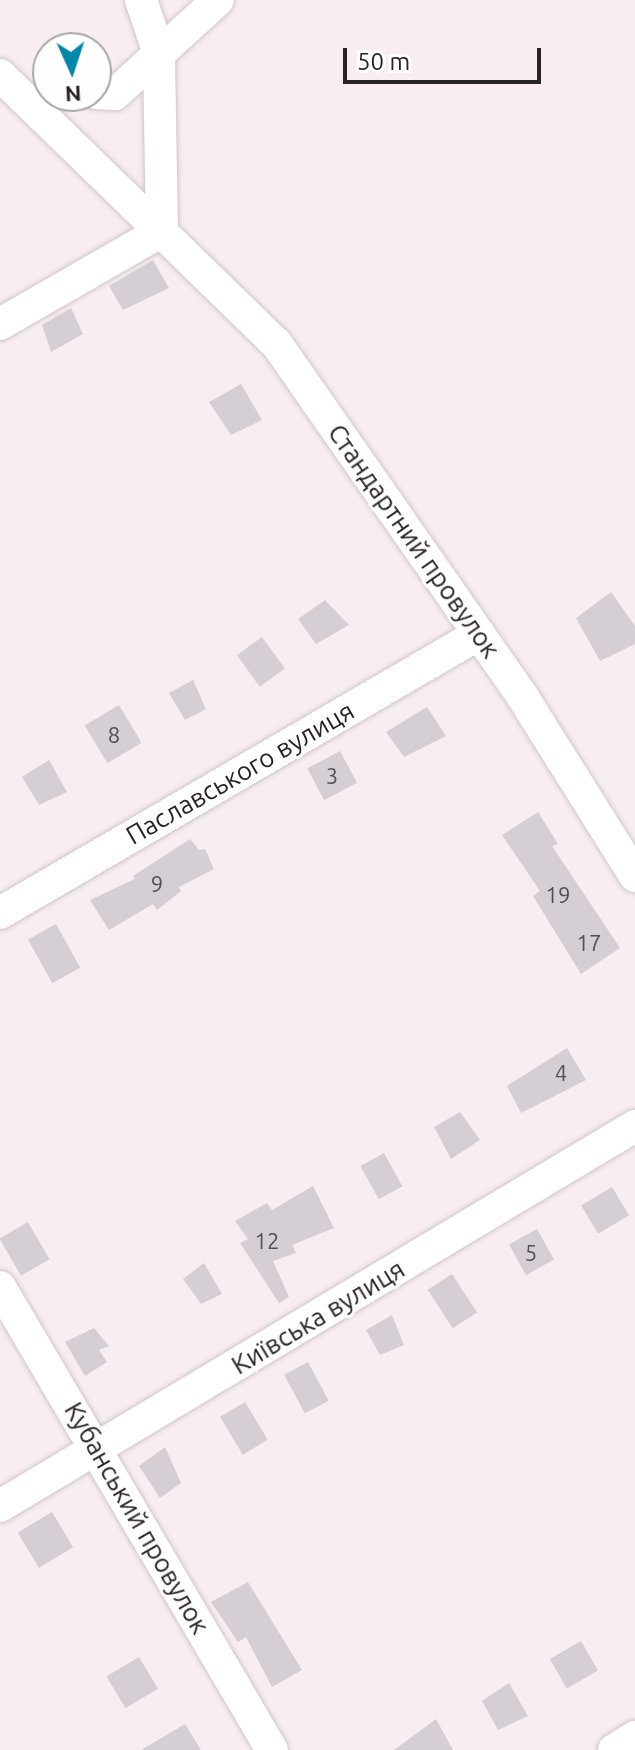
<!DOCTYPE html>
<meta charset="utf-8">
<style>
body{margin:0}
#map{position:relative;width:635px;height:1750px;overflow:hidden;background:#f8edf1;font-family:Ubuntu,sans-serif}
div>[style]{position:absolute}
.building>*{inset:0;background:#d5ced5;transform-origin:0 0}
.roads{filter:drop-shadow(0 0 2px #d0c6c9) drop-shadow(0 0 2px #d0c6c9)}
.street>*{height:32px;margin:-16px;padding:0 16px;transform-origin:16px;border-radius:16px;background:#fff}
span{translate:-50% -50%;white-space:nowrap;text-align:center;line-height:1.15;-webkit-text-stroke:6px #fefefe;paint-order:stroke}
.number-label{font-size:22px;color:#524e51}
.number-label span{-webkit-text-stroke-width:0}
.street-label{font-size:26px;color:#272325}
.north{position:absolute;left:32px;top:32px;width:80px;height:80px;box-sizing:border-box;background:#fefefe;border:2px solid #a8a6a7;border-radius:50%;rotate:177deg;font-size:22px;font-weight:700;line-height:32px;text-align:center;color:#272325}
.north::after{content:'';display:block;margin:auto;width:28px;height:36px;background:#0187a9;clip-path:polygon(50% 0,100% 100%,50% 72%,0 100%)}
.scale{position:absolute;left:343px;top:48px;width:198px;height:36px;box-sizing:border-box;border:4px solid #272325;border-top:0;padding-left:10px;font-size:24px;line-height:28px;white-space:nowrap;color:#272325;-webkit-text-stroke:6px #fefefe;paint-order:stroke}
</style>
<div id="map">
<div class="building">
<i style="clip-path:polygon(153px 260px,169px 288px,123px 310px,109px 286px)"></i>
<i style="clip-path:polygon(71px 308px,83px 334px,51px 352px,42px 325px)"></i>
<i style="clip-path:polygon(241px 384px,262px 420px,231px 435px,209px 402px)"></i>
<i style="clip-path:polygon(611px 592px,635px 626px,635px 644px,600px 661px,576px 618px)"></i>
<i style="clip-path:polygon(325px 600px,349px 625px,316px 644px,298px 619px)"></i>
<i style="left:262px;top:637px;width:39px;height:31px;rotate:54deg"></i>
<i style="clip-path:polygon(193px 680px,206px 709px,185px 720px,169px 693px)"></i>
<i style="left:119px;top:705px;width:44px;height:40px;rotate:59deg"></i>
<i style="clip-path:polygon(427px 707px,446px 736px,404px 757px,386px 732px)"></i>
<i style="left:340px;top:751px;width:36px;height:37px;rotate:62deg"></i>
<i style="clip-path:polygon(49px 760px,67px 792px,39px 805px,22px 777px)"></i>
<i style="clip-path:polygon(538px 812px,558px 844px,552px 846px,620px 948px,581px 974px,533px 896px,540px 891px,502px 835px)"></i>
<i style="clip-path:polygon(190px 839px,199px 850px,205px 849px,214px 869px,179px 887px,181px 891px,157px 910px,153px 904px,109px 930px,90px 900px,135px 879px,133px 876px)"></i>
<i style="left:56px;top:924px;width:50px;height:32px;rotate:61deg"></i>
<i style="clip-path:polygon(567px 1048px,586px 1080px,521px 1113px,507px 1086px)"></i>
<i style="clip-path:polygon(460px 1112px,480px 1140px,451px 1159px,434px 1127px)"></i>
<i style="left:384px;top:1153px;width:38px;height:27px;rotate:61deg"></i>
<i style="clip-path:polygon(313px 1186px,334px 1228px,292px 1245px,296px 1253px,273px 1261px,289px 1297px,279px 1303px,240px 1243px,248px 1239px,235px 1221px,267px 1203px,272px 1210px)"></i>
<i style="left:612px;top:1187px;width:33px;height:36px;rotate:59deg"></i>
<i style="left:28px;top:1222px;width:43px;height:33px;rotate:60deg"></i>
<i style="left:537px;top:1229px;width:35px;height:32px;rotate:61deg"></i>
<i style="clip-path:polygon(204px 1263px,222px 1294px,201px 1304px,183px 1279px)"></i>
<i style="left:452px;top:1274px;width:46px;height:29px;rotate:57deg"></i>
<i style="clip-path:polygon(392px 1315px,404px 1345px,380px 1355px,366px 1330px)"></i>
<i style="clip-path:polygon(94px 1328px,109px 1346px,99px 1350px,107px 1362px,85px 1376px,65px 1342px)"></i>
<i style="left:308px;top:1362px;width:44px;height:27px;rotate:62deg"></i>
<i style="left:245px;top:1402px;width:44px;height:29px;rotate:59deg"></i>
<i style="clip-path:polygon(165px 1447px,181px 1483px,160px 1498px,139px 1466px)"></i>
<i style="left:52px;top:1512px;width:41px;height:40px;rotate:59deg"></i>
<i style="clip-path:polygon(248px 1582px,302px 1670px,272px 1687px,246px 1637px,238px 1642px,211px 1602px)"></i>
<i style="left:581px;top:1641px;width:34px;height:36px;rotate:60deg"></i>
<i style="left:139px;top:1657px;width:37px;height:38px;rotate:59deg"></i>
<i style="clip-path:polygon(509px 1683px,528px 1716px,498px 1730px,482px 1701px)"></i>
<i style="clip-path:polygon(436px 1719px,453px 1750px,394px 1750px)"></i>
<i style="clip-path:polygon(185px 1724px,201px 1750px,141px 1750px)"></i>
</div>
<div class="roads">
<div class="street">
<i style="left:0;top:75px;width:385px;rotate:44.2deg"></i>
<i style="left:276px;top:343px;width:434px;rotate:55.1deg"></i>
<i style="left:524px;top:699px;width:209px;rotate:57.9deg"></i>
<i style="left:96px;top:93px;width:19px;rotate:3deg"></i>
<i style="left:115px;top:94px;width:139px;rotate:-42.4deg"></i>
<i style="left:0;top:324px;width:187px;rotate:-29.9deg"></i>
<i style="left:162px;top:231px;width:178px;rotate:-91deg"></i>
<i style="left:159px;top:53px;width:56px;rotate:-108.8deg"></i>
<i style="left:0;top:913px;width:554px;rotate:-30.22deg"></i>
<i style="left:0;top:1287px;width:537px;rotate:59.57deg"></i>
<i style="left:0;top:1506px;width:740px;rotate:-30.9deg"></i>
<i style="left:614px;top:1750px;width:25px;rotate:-32deg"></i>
</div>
</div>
<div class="number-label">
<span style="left:114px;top:735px">8</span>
<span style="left:332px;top:776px">3</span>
<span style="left:157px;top:884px">9</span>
<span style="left:558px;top:895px">19</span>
<span style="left:589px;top:943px">17</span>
<span style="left:561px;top:1073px">4</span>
<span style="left:267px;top:1241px">12</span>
<span style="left:531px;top:1253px">5</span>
</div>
<div class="street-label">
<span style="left:414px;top:541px;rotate:55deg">Стандартний провулок</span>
<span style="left:240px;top:773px;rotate:-30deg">Паславського вулиця</span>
<span style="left:318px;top:1317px;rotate:-31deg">Київська вулиця</span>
<span style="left:137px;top:1518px;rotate:60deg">Кубанський провулок</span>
</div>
<div class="north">N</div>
<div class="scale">50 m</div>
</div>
